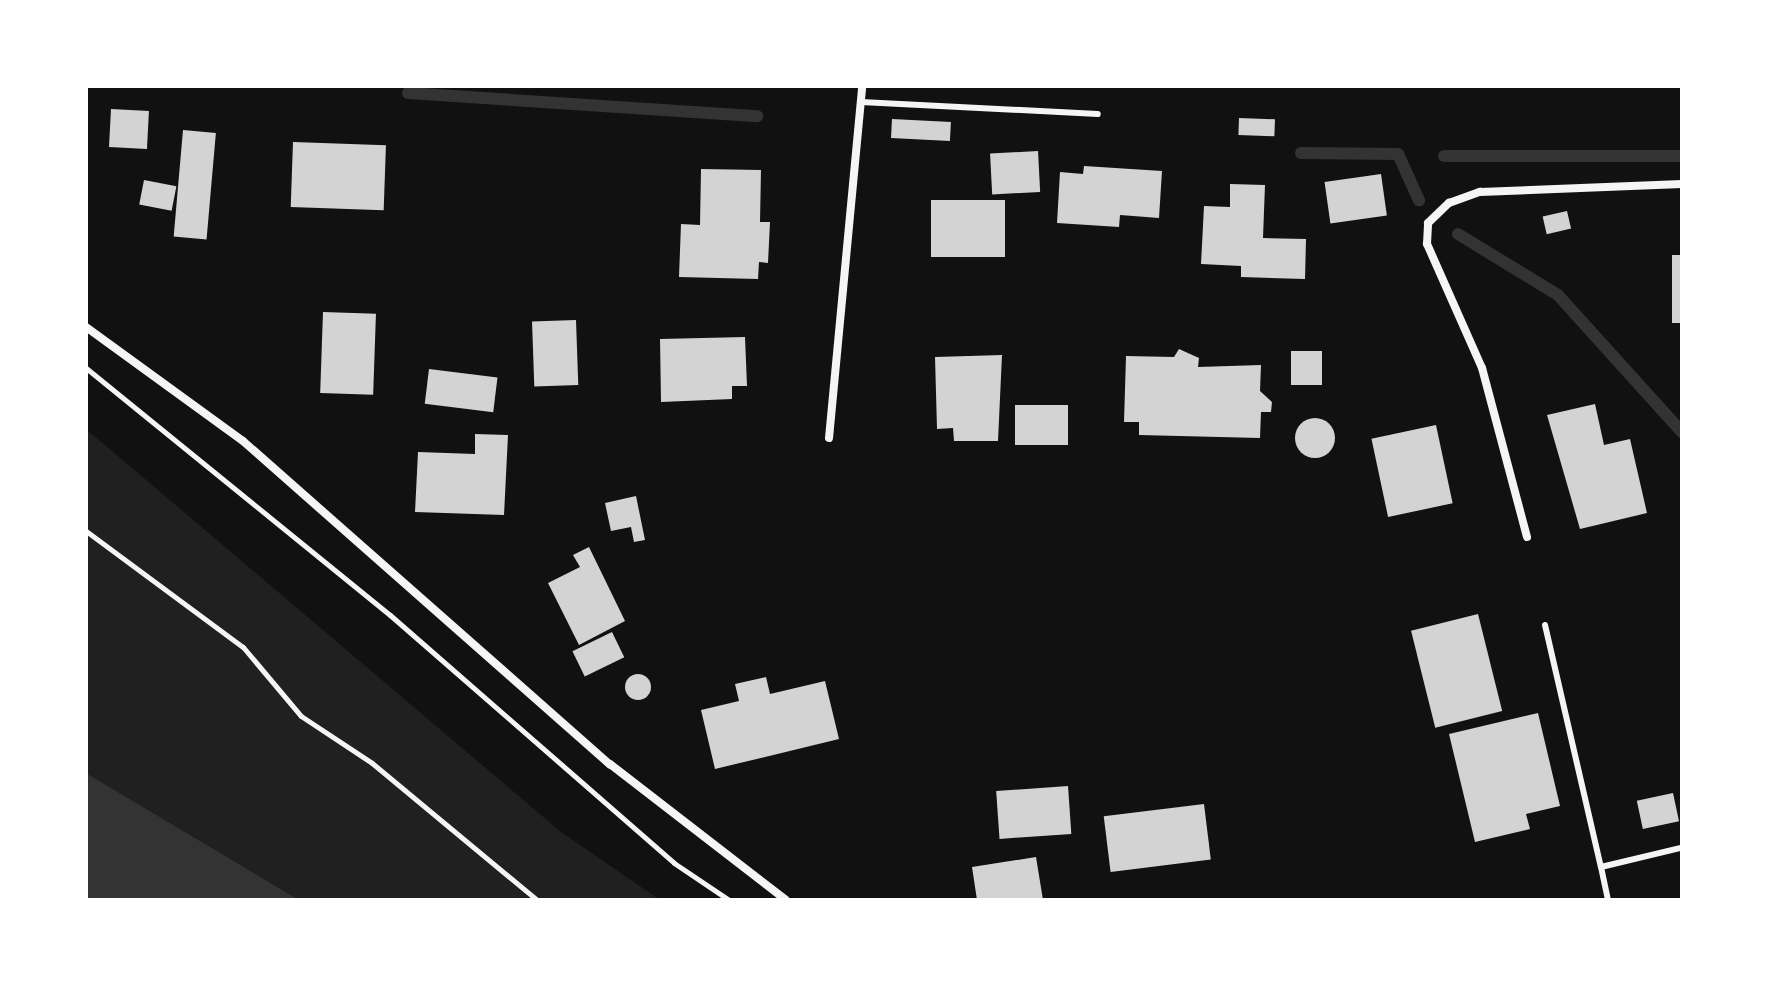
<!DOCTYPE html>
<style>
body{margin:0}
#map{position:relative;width:1768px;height:986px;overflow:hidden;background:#111;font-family:"Varela Round",sans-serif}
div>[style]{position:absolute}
.green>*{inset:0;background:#202020}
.water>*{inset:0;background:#333}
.stream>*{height:12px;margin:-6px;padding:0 6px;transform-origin:6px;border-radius:6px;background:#333}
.building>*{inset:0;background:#d3d3d3;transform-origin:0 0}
.round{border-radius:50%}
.path>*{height:5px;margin:-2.5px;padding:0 2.5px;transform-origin:2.5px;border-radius:2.5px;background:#f5f5f5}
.service>*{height:6px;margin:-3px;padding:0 3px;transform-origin:3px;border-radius:3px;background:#f5f5f5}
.minor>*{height:8px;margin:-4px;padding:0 4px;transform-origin:4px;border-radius:4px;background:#f5f5f5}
span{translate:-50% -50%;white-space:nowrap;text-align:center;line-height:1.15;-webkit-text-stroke:8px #fff;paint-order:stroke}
.frame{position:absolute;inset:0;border:88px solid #fff;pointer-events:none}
</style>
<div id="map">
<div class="green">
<i style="clip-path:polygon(86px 429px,561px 832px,660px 900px,299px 900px,86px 773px)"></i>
</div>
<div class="water">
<i style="clip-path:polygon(86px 773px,299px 900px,86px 900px)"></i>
</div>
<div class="stream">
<i style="left:408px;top:93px;width:350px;rotate:3.8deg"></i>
<i style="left:1301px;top:153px;width:97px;rotate:0.6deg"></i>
<i style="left:1398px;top:154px;width:51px;rotate:65.5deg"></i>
<i style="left:1444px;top:156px;width:238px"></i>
<i style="left:1458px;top:234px;width:117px;rotate:31.4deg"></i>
<i style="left:1558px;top:295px;width:185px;rotate:47.9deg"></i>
</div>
<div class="building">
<i style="left:111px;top:109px;width:38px;height:38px;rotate:3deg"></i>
<i style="left:1239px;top:118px;width:36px;height:17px;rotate:2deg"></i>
<i style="left:892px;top:119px;width:59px;height:19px;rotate:3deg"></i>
<i style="left:183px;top:130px;width:33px;height:107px;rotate:5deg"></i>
<i style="left:293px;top:142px;width:93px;height:65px;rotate:2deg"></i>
<i style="left:1038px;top:151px;width:41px;height:48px;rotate:87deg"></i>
<i style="clip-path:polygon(1084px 166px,1162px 171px,1159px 218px,1120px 215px,1119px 227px,1057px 223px,1060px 172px,1083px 174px)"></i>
<i style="clip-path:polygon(701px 169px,761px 170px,760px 222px,770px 222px,768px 263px,759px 262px,758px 279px,679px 277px,681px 224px,700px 225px)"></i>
<i style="left:1381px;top:174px;width:42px;height:57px;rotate:82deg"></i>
<i style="left:144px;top:180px;width:33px;height:25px;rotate:11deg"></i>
<i style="clip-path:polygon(1230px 184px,1265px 185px,1263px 238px,1306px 239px,1305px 279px,1241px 277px,1241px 266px,1201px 264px,1204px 206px,1230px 207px)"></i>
<i style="left:931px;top:200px;width:74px;height:57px"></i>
<i style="left:1567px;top:211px;width:18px;height:25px;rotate:77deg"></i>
<i style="left:1672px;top:255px;width:10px;height:68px"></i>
<i style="left:323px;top:312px;width:53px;height:81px;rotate:2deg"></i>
<i style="left:576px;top:320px;width:65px;height:44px;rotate:88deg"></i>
<i style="clip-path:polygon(745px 337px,747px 386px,732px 386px,732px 399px,661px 402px,660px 339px)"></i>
<i style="clip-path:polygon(1179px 349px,1199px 358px,1198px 367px,1261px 365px,1260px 391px,1272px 402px,1271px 412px,1261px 412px,1260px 438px,1139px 435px,1139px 422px,1124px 422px,1126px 356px,1174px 357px)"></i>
<i style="left:1291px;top:351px;width:31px;height:34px"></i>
<i style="clip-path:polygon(1002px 355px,998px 441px,954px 441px,953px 428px,937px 429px,935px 357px)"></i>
<i style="left:429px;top:369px;width:69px;height:35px;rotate:7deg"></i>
<i style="clip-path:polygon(1595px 404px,1604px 445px,1630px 439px,1647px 513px,1580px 529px,1547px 415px)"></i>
<i style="left:1015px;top:405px;width:53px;height:40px"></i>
<i class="round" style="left:1295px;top:418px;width:40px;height:40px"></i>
<i style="left:1436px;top:425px;width:80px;height:66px;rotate:78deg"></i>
<i style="clip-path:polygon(475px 434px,508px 435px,504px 515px,415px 512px,418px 452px,475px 454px)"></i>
<i style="clip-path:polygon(636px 496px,645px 540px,634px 542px,631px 527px,611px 531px,605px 503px)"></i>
<i style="clip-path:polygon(589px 547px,625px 621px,579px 645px,548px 583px,580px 567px,573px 555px)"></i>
<i style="left:1478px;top:614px;width:100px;height:69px;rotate:76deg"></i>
<i style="left:612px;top:632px;width:28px;height:44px;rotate:64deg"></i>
<i class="round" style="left:625px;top:674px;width:26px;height:26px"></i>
<i style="clip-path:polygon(766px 677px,770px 694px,825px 681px,839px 739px,715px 769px,701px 710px,739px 701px,735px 684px)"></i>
<i style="clip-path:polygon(1538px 713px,1560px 806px,1526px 814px,1530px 829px,1475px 842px,1449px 734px)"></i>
<i style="left:1068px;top:786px;width:48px;height:72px;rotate:86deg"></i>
<i style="left:1673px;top:793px;width:29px;height:37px;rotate:78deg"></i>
<i style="left:1204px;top:804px;width:56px;height:101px;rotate:83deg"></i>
<i style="clip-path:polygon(1036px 857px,1043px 900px,977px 900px,972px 867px)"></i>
</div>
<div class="path">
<i style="left:86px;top:368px;width:392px;rotate:39.1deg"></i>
<i style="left:390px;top:615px;width:377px;rotate:41.1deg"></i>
<i style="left:674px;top:863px;width:66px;rotate:33.9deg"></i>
<i style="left:86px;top:531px;width:195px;rotate:36.5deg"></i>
<i style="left:243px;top:647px;width:90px;rotate:50deg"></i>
<i style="left:301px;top:716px;width:85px;rotate:33.5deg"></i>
<i style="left:372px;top:763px;width:214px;rotate:39.7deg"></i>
</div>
<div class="service">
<i style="left:861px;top:102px;width:237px;rotate:2.9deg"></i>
<i style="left:1545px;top:625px;width:248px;rotate:77deg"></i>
<i style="left:1608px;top:900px;width:34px;rotate:-102deg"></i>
<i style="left:1601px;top:867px;width:81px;rotate:-13.5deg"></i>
</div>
<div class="minor">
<i style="left:86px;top:327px;width:194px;rotate:36deg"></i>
<i style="left:243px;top:441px;width:489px;rotate:41.4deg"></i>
<i style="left:610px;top:764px;width:222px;rotate:37.7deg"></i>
<i style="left:829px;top:438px;width:354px;rotate:-84.6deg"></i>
<i style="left:1527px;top:537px;width:175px;rotate:-104.9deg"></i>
<i style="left:1482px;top:368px;width:136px;rotate:-113.9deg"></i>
<i style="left:1427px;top:244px;width:21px;rotate:-87deg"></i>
<i style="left:1428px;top:223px;width:29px;rotate:-44deg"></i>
<i style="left:1449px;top:203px;width:33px;rotate:-20deg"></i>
<i style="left:1480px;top:192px;width:202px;rotate:-2.3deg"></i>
</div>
<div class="frame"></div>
</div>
